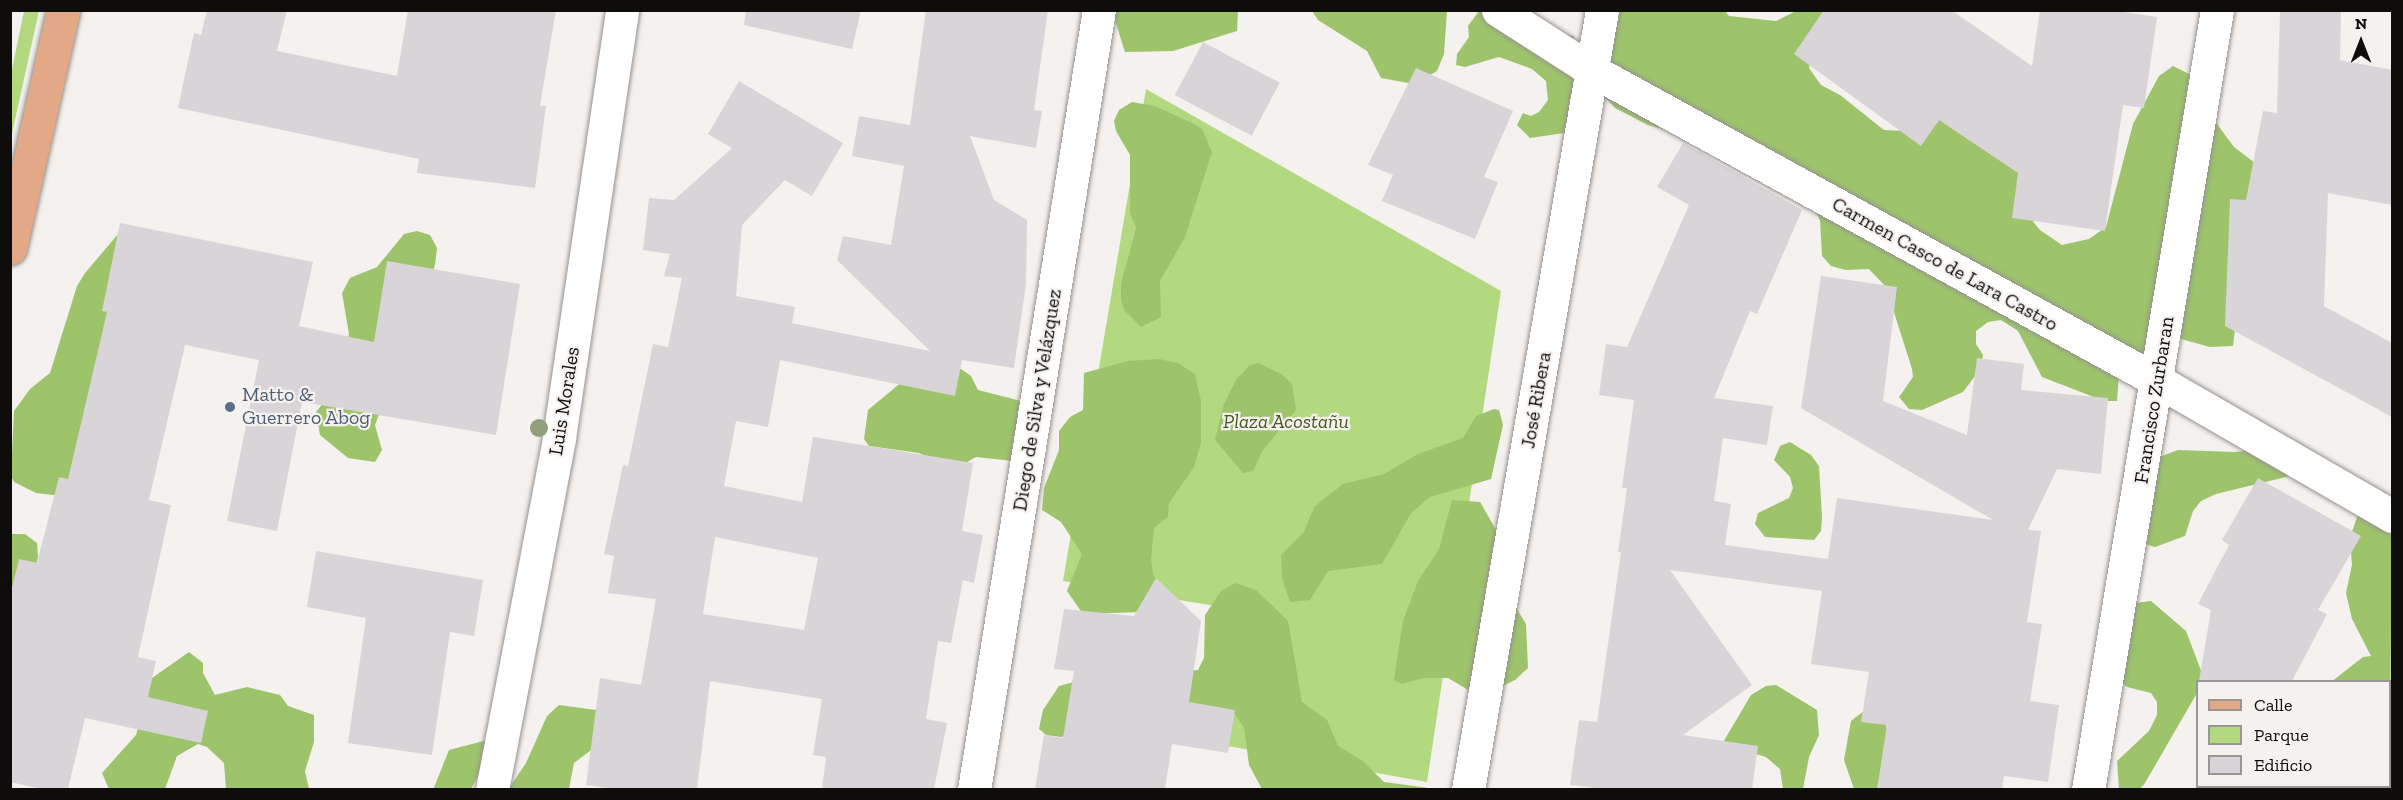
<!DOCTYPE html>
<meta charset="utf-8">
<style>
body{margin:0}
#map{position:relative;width:2403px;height:800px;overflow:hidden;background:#f5f1ee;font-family:"Zilla Slab",serif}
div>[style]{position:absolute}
.green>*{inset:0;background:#b2d880}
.forest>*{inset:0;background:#9dc36b}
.building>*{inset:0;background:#d9d4d8;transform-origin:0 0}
.roads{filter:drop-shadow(0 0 2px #95918e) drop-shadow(0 0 2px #95918e)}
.minor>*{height:33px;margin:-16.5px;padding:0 16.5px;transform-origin:16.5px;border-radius:16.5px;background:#fff}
.primary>*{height:33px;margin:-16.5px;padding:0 16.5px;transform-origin:16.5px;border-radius:16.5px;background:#e3a986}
.trees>*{width:18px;height:18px;margin:-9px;border-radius:50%;background:#939e7c}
.dots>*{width:16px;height:16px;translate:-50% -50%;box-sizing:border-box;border:3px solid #f5f1ee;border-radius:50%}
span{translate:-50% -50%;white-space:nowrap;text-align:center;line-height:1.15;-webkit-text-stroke:4.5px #f5f1ee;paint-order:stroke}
.street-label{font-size:20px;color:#0e0d0c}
.service-label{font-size:20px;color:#4e5e75}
.left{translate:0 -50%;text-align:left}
.park-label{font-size:20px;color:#435b1e;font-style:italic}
.frame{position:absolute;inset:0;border:12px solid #0e0d0c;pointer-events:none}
.legend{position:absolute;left:2196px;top:680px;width:195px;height:108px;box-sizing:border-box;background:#f5f1ee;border:2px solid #999694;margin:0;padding:8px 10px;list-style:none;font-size:18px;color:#0e0d0c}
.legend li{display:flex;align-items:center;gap:12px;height:30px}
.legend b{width:30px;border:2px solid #999694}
.north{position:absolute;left:2331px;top:12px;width:60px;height:60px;-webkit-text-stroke:4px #f5f1ee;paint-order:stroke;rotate:0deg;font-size:16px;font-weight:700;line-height:24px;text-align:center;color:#0e0d0c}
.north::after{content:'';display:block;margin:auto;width:21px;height:27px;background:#0e0d0c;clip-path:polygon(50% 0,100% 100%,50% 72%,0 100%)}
</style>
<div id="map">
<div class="green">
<i style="clip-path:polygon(24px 11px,39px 11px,11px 138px,11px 74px)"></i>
<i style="clip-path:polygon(1146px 89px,1501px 291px,1427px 782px,1217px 744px,1228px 608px,1063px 581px)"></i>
</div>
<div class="forest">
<i style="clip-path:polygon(1112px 11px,1238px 11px,1237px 31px,1173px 51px,1125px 52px)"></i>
<i style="clip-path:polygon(1312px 11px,1447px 11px,1444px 54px,1437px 71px,1414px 84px,1381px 78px,1367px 51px,1318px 20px)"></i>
<i style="clip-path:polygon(1479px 11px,1521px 11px,1547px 32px,1574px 36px,1578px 119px,1564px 133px,1530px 138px,1517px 125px,1523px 113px,1531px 116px,1539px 112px,1548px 100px,1546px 81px,1532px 69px,1499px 57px,1465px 67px,1456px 65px,1457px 54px,1469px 37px,1468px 26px)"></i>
<i style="clip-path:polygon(1619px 11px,1725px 11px,1729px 16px,1776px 21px,1796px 11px,1835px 11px,1814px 45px,1809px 68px,1821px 85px,1840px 95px,1884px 130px,1926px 132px,1938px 122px,1944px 107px,2021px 156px,2026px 213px,2040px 230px,2062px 245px,2089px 239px,2106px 227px,2133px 124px,2159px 76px,2173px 66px,2195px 77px,2211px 115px,2225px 135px,2234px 147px,2255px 163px,2233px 346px,2210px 347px,2181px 339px,2119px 373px,2117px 401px,2104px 401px,2042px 377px,2018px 331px,2001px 320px,1988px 322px,1976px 331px,1976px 344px,1983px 355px,1981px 368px,1963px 392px,1922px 410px,1909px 409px,1899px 397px,1913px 377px,1912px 369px,1886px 287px,1869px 269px,1846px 270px,1831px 266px,1822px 256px,1820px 220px,1803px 190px,1703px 131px,1666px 130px,1648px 125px,1615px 108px,1603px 95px,1612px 28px)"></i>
<i style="clip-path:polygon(1132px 102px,1155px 106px,1196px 125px,1202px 129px,1212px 152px,1185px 237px,1160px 281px,1161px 317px,1141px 327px,1124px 310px,1121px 299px,1121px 284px,1136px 228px,1130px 213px,1130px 155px,1116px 131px,1114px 121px,1119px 110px)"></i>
<i style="clip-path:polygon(135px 229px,70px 497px,36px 493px,14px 482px,11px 476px,14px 411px,30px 389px,50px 373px,77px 286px,85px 273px,119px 233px)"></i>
<i style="clip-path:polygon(417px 231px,430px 235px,437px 248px,435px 265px,375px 425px,382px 450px,375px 462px,348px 458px,320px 435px,316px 412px,334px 390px,349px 334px,342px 293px,350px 278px,377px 267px,404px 234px)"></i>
<i style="clip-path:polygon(1159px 359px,1178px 363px,1195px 374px,1201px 401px,1201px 443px,1194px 467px,1169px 503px,1168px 517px,1154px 528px,1151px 559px,1153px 574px,1161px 588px,1143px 612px,1083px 614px,1067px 591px,1082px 554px,1061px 522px,1042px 510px,1044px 488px,1059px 450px,1059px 431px,1070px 417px,1083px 410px,1084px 373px,1128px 361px)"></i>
<i style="clip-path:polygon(1258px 363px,1281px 374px,1292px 384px,1296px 410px,1263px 450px,1253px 471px,1243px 473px,1215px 440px,1224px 404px,1236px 380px,1249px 366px)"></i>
<i style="clip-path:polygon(958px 367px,971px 376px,978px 390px,1021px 401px,1013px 461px,976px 457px,953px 470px,919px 453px,869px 446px,864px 439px,868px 410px,909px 376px)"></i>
<i style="clip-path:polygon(1494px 409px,1499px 410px,1503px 425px,1491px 479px,1430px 497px,1411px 513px,1382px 564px,1328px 571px,1310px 600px,1290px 602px,1282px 578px,1281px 555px,1304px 532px,1314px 507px,1343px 484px,1384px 474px,1418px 454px,1463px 438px,1476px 416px)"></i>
<i style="clip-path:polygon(1790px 442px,1811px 455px,1819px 466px,1822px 517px,1821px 531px,1814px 540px,1765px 537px,1755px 524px,1758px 513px,1789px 498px,1793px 488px,1790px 477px,1774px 460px,1780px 446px)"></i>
<i style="clip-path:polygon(2269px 448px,2306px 472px,2216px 494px,2201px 501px,2193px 511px,2185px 536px,2155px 547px,2141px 543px,2154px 459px,2178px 450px,2235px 452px)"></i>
<i style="clip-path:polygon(2378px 490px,2392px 497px,2390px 748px,2390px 682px,2331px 682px,2363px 657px,2371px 656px,2352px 619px,2346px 593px,2352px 565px,2350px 538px,2362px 502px)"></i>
<i style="clip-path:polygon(1452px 500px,1480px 502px,1503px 542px,1507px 593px,1526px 624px,1528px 668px,1515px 680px,1480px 697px,1448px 678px,1423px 678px,1402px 684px,1394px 680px,1403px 621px,1418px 581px,1439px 549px)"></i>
<i style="clip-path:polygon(11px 534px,25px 534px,37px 543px,38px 557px,30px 588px,11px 728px)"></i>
<i style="clip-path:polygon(1236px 583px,1256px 590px,1288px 621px,1302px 702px,1327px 720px,1338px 746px,1363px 761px,1384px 782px,1436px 789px,1262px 789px,1249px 765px,1244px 728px,1233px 711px,1061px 737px,1046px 735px,1039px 729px,1043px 710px,1059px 686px,1081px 680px,1198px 670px,1204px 658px,1205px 615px,1221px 591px)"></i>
<i style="clip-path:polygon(2151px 601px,2186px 631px,2205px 681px,2198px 682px,2197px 693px,2145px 783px,2140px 789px,2119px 789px,2117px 761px,2149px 731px,2157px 715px,2157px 702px,2151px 693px,2127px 687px,2120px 681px,2135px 603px)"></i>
<i style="clip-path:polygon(189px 652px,203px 663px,203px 673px,215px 695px,247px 687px,280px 695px,288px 706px,314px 715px,314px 742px,305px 771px,309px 789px,226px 789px,224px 763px,207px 747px,198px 744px,177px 756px,165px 789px,109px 789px,102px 773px,136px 735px,152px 678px)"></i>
<i style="clip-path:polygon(1776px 685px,1817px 710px,1819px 735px,1809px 757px,1803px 789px,1783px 789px,1780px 769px,1766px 757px,1722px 744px,1751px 695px,1766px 686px)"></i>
<i style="clip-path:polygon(559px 705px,596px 710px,611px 735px,574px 763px,569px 789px,508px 790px,526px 763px,547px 716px)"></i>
<i style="clip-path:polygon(1864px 711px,1883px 717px,1889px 735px,1889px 788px,1854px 789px,1844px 760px,1851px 721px)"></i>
<i style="clip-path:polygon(499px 737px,471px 789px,433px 790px,449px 750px)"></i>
</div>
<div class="building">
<i style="clip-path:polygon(207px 10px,287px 10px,277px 51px,397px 76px,408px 10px,556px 10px,540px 106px,546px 106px,535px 188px,417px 173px,419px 159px,178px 108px,194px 33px,201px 35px)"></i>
<i style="clip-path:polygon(746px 10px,861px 10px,852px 49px,744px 25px)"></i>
<i style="clip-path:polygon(evenodd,926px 10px,1048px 10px,1034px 110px,1042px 111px,1036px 148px,970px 136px,994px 200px,1027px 220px,1026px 284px,1014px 368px,962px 360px,955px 396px,780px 360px,768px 427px,736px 421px,724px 486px,802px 502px,813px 437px,973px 463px,962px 531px,983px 535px,974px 583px,963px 580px,951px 643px,938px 641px,926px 719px,947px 723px,934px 789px,822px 789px,826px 757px,813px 755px,822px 699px,710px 681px,697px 789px,615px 789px,586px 785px,600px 678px,641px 685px,656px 599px,608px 593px,614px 556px,604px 554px,623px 465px,628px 466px,653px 344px,668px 347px,682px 278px,664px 276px,670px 254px,643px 250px,649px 198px,674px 200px,732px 148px,708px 134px,739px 81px,843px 143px,812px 196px,785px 180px,742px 225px,736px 296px,795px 307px,792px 323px,930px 351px,837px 260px,843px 236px,891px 245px,904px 166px,852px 156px,859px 116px,910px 125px,926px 10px,715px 537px,818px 558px,804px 630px,703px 614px,715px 537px)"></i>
<i style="clip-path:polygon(1824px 10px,1951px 10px,2032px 66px,2040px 10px,2111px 10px,2157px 17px,2144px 108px,2123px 105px,2105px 231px,2012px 218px,2018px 173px,1939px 120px,1921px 146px,1794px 54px)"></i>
<i style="clip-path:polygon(2280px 10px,2341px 10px,2340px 60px,2392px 70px,2392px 205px,2328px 193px,2324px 306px,2392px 343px,2392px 417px,2225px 326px,2230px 199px,2246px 200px,2263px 111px,2277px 113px)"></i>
<i style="left:1203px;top:42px;width:87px;height:60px;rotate:28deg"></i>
<i style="clip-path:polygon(1416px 68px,1513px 111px,1484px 177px,1498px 182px,1475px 239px,1382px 201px,1393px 175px,1368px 165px)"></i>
<i style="clip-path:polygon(1683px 143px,1802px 210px,1757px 314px,1750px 311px,1714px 398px,1773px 406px,1767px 445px,1723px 438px,1714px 501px,1731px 504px,1725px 545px,1828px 559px,1837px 498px,1993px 520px,1801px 408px,1821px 276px,1897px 287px,1883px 401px,1967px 435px,1977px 358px,2024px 364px,2021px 390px,2108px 398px,2101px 474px,2057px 469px,2028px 530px,2041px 531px,2027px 622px,2042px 624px,2030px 701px,2059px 705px,2048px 782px,2004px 776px,2002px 789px,1877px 789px,1887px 725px,1861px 722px,1869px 672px,1811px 664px,1822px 591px,1670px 570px,1752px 685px,1683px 735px,1758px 746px,1752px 789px,1604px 789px,1570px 785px,1579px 720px,1597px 722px,1621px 552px,1618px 552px,1627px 488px,1622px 488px,1634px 400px,1599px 395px,1606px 344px,1627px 347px,1689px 205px,1657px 187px)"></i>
<i style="clip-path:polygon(120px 223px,313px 262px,299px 326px,374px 342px,387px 261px,520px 284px,496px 435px,302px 402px,277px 531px,227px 521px,259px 360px,185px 345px,149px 500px,171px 505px,138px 657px,156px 661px,148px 697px,208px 711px,201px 743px,85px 718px,68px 789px,42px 789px,10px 782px,10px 596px,19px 559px,37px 563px,59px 477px,68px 479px,107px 312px,102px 311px)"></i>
<i style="clip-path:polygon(2258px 478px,2361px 536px,2318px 610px,2327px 614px,2292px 681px,2199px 681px,2211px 610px,2198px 604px,2229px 545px,2222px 540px)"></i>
<i style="clip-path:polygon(316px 551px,483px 580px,474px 636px,450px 632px,432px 755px,348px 743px,366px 618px,307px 607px)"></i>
<i style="clip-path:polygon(1156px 578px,1201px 621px,1189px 702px,1235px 710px,1228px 753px,1172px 744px,1165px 789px,1035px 789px,1044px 735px,1063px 738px,1074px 671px,1054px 669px,1064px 609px,1134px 616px)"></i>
</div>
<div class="roads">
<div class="minor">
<i style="left:1498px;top:10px;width:113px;rotate:32.7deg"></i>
<i style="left:1593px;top:71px;width:644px;rotate:28.75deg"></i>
<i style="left:2158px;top:381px;width:270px;rotate:30deg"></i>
<i style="left:492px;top:790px;width:358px;rotate:-79.2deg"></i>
<i style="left:559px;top:438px;width:433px;rotate:-81.6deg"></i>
<i style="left:974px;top:790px;width:790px;rotate:-80.9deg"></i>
<i style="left:1468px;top:790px;width:791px;rotate:-80.25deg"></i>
<i style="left:2088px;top:790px;width:791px;rotate:-80.61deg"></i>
</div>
<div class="primary">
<i style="left:10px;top:248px;width:244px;rotate:-77.4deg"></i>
</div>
</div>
<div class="trees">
<i style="left:539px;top:428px"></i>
</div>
<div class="dots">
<i style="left:230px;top:407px;background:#5c6f8a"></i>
</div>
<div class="street-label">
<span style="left:1945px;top:264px;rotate:29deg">Carmen Casco de Lara Castro</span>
<span style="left:1037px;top:400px;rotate:-81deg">Diego de Silva y Velázquez</span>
<span style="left:1536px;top:400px;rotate:-80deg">José Ribera</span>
<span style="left:2154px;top:400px;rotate:-81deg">Francisco Zurbaran</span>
<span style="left:564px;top:401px;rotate:-81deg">Luis Morales</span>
</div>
<div class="service-label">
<span class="left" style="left:242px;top:406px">Matto &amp;<br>Guerrero Abog</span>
</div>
<div class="park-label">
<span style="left:1286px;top:421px">Plaza Acostañu</span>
</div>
<div class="frame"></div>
<ul class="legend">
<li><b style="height:8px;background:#e3a986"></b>Calle</li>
<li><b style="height:16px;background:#b2d880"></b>Parque</li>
<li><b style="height:16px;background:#d9d4d8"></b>Edificio</li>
</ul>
<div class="north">N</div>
</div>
